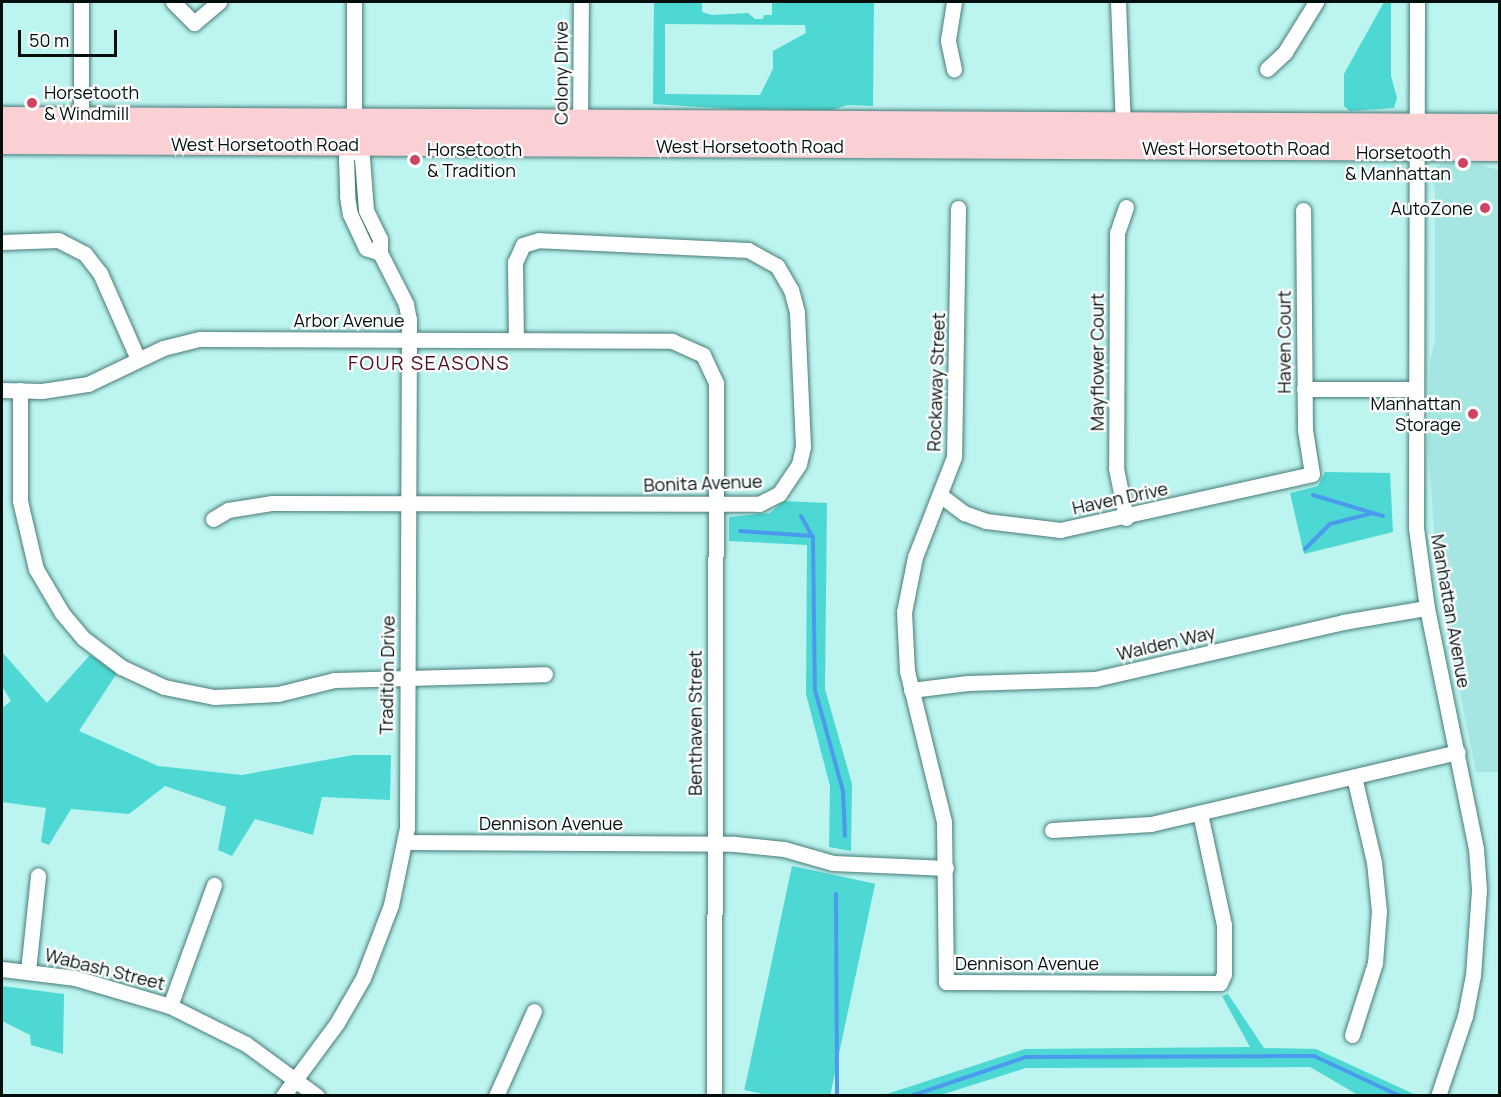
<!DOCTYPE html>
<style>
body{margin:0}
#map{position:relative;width:1501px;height:1097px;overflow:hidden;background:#bcf4f0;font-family:Manrope,sans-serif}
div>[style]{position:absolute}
.built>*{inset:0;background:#a5e6e2}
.green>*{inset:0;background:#4dd8d3;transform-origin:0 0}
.stream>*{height:4px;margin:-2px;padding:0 2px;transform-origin:2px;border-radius:2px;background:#4a9bee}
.roads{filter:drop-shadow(0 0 2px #477c79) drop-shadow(0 0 2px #477c79)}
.street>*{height:15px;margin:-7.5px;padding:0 7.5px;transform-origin:7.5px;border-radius:7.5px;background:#fff}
.primary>*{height:24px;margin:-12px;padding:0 12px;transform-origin:12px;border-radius:12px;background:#fad0d4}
.dots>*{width:16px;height:16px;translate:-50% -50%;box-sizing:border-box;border:3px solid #fff;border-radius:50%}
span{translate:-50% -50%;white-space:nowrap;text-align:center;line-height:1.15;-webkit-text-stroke:4.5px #fff;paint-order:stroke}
.street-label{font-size:18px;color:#000f0e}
.poi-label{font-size:18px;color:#000f0e}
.left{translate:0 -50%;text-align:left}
.right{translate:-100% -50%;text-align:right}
.neighbourhood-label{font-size:20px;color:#510c1e;letter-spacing:1.5px}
.frame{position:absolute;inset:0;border:3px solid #000f0e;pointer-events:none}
.scale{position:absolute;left:18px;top:30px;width:99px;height:27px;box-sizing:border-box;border:3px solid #000f0e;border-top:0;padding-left:8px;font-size:18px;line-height:21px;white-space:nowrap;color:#000f0e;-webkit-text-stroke:4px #fff;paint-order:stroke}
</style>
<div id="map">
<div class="built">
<i style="clip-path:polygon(1443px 163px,1476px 164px,1499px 170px,1499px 772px,1476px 772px,1438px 585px,1428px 447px,1430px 363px,1435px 338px,1435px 191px,1431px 171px)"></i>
</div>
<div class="green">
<i style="clip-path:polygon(evenodd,654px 2px,702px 2px,702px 12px,712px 15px,748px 13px,755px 19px,763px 19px,764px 15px,772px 15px,772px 2px,874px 2px,873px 106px,848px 105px,831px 110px,735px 109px,653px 104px,654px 2px,665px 24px,805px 25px,806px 33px,773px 51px,773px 69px,760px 95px,665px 94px,665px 24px)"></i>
<i style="clip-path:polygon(1384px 2px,1391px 2px,1391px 76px,1397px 98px,1394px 108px,1350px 111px,1344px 106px,1344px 74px)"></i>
<i style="clip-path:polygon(1325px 472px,1390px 473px,1393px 532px,1304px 554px,1290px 493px,1318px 486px)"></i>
<i style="clip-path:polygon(784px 501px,827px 503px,825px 689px,852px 784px,851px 851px,829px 847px,830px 786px,806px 694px,807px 545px,729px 541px,729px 517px,770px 513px)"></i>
<i style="clip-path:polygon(2px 652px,47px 703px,90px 655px,117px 673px,79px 731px,158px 766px,242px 775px,353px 755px,391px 755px,390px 800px,322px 797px,313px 835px,255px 819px,232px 856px,218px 850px,226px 807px,165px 786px,129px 814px,71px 809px,49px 845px,41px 842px,46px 808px,2px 802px,2px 708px,11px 701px,2px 686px)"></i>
<i style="left:792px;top:866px;width:85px;height:229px;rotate:12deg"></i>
<i style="clip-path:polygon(2px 986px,64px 994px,63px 1054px,31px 1045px,30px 1035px,2px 1021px)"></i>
<i style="clip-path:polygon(1228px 994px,1264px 1048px,1316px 1049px,1416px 1095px,1358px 1095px,1310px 1067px,1026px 1068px,941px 1095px,884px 1095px,1025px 1049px,1250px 1047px,1222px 996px)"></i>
</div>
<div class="stream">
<i style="left:1313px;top:495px;width:73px;rotate:16.7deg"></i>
<i style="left:801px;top:516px;width:21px;rotate:61deg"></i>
<i style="left:740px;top:531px;width:73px;rotate:3.9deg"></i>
<i style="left:813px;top:536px;width:154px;rotate:89.3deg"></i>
<i style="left:815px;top:690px;width:105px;rotate:74.5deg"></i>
<i style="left:843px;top:791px;width:45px;rotate:87.5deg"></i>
<i style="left:1305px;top:549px;width:35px;rotate:-45deg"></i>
<i style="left:1330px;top:524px;width:44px;rotate:-14.3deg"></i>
<i style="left:836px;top:894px;width:202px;rotate:89.7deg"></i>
<i style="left:911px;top:1096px;width:121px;rotate:-18.7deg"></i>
<i style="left:1026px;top:1057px;width:240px;rotate:-0.2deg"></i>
<i style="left:1266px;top:1056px;width:48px"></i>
<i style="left:1314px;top:1056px;width:95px;rotate:24.9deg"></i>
</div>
<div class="roads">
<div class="street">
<i style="left:173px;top:2px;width:30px;rotate:45deg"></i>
<i style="left:194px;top:23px;width:33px;rotate:-40deg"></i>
<i style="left:354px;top:2px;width:142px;rotate:90deg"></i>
<i style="left:354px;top:144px;width:16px;rotate:120deg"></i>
<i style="left:346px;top:158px;width:38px;rotate:88deg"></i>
<i style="left:347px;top:196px;width:18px;rotate:81deg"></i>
<i style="left:350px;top:214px;width:38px;rotate:65deg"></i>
<i style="left:366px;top:248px;width:15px;rotate:20deg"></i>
<i style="left:954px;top:2px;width:39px;rotate:99deg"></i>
<i style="left:948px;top:41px;width:29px;rotate:78deg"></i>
<i style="left:1118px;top:2px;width:122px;rotate:87.7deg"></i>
<i style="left:1417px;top:2px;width:526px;rotate:90.11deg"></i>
<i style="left:1416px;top:528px;width:81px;rotate:82.2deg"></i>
<i style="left:1427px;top:608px;width:245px;rotate:78.5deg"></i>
<i style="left:1476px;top:848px;width:42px;rotate:85.9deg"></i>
<i style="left:1479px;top:890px;width:85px;rotate:94deg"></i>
<i style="left:1473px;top:975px;width:42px;rotate:101deg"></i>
<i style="left:1465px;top:1016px;width:84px;rotate:108.6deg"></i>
<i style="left:1267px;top:69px;width:25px;rotate:-43deg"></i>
<i style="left:1285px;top:52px;width:59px;rotate:-58.2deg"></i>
<i style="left:81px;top:127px;width:125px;rotate:-90deg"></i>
<i style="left:580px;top:130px;width:128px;rotate:-89.6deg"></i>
<i style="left:1126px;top:207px;width:28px;rotate:109deg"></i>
<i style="left:1117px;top:233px;width:235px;rotate:90.2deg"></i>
<i style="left:1116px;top:468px;width:51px;rotate:78.7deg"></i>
<i style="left:958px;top:208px;width:249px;rotate:90.9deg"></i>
<i style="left:954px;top:457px;width:107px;rotate:111.3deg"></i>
<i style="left:915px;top:557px;width:56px;rotate:101.3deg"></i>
<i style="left:904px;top:612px;width:59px;rotate:87.1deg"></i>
<i style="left:907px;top:671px;width:155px;rotate:76.2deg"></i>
<i style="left:944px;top:822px;width:160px;rotate:89.3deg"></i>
<i style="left:946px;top:982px;width:274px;rotate:0.2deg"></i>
<i style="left:1220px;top:983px;width:10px;rotate:-66deg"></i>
<i style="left:1224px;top:974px;width:49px;rotate:-90deg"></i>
<i style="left:1224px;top:925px;width:115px;rotate:-102.1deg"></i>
<i style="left:2px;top:242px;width:56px;rotate:-2deg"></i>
<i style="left:58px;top:240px;width:30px;rotate:27deg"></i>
<i style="left:85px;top:254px;width:24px;rotate:52deg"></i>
<i style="left:100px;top:273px;width:94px;rotate:66.2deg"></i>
<i style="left:1304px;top:389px;width:111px"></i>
<i style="left:2px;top:390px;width:40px;rotate:1.4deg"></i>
<i style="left:42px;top:391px;width:47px;rotate:-8.7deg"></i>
<i style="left:88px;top:384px;width:83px;rotate:-25.6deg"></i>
<i style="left:163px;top:348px;width:38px;rotate:-14deg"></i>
<i style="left:200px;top:339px;width:472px;rotate:0.2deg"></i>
<i style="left:672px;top:341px;width:34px;rotate:24deg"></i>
<i style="left:703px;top:355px;width:31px;rotate:65deg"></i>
<i style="left:716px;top:383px;width:713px;rotate:90.16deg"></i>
<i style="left:20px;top:390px;width:111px;rotate:90deg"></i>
<i style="left:20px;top:501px;width:70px;rotate:76.8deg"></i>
<i style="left:36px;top:569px;width:51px;rotate:59.4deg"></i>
<i style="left:62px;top:613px;width:33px;rotate:50deg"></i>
<i style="left:83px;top:638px;width:48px;rotate:37.3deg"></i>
<i style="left:121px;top:667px;width:47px;rotate:24.9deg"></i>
<i style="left:164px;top:687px;width:51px;rotate:11.3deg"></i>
<i style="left:214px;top:697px;width:64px;rotate:-2.7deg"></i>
<i style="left:278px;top:694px;width:58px;rotate:-14deg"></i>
<i style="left:334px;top:680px;width:211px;rotate:-1.6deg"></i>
<i style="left:940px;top:495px;width:30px;rotate:37deg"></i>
<i style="left:964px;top:513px;width:23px;rotate:20deg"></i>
<i style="left:986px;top:521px;width:75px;rotate:6.9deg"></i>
<i style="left:1060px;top:530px;width:258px;rotate:-12.5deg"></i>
<i style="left:1312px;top:474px;width:45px;rotate:-99deg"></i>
<i style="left:1305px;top:430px;width:220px;rotate:-90.5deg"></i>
<i style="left:213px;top:519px;width:17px;rotate:-31deg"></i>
<i style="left:228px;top:510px;width:45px;rotate:-9deg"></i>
<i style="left:272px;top:503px;width:487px;rotate:0.1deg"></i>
<i style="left:759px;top:504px;width:22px;rotate:-27deg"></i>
<i style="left:779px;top:494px;width:36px;rotate:-56deg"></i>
<i style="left:799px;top:464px;width:18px;rotate:-77deg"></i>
<i style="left:803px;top:446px;width:134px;rotate:-92.6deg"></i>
<i style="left:797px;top:312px;width:23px;rotate:-105deg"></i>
<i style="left:791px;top:290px;width:28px;rotate:-120deg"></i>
<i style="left:777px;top:266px;width:33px;rotate:-151deg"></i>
<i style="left:748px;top:250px;width:209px;rotate:-177.3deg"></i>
<i style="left:539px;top:240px;width:17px;rotate:163deg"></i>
<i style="left:523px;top:245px;width:19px;rotate:115deg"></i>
<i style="left:515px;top:262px;width:78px;rotate:89.3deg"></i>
<i style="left:911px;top:690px;width:57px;rotate:-7deg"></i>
<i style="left:968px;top:683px;width:127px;rotate:-1.8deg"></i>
<i style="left:1095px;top:679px;width:254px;rotate:-12.9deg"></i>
<i style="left:1343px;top:622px;width:85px;rotate:-9.5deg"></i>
<i style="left:1052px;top:830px;width:99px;rotate:-3.5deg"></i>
<i style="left:1151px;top:824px;width:315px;rotate:-13.2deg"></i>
<i style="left:405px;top:842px;width:330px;rotate:0.3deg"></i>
<i style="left:735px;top:844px;width:49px;rotate:5.8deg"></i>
<i style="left:784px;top:849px;width:51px;rotate:15.9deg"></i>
<i style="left:833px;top:863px;width:113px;rotate:2.5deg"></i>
<i style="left:2px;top:969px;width:74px;rotate:7deg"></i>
<i style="left:75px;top:978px;width:99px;rotate:16.4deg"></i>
<i style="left:170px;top:1006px;width:85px;rotate:26.6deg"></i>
<i style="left:246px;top:1044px;width:88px;rotate:36.2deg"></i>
<i style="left:28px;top:971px;width:96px;rotate:-84deg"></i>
<i style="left:170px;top:1006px;width:129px;rotate:-70deg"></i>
<i style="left:1352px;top:1035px;width:76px;rotate:-72.3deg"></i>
<i style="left:1375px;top:963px;width:52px;rotate:-85.6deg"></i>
<i style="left:1379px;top:911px;width:49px;rotate:-95.8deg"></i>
<i style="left:1374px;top:862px;width:87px;rotate:-103.2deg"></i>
<i style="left:283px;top:1096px;width:91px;rotate:-53.5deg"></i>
<i style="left:337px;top:1023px;width:52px;rotate:-60deg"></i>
<i style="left:363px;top:978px;width:78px;rotate:-69deg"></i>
<i style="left:391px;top:905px;width:79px;rotate:-78.3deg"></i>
<i style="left:407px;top:828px;width:508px;rotate:-89.77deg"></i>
<i style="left:409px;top:320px;width:16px;rotate:-101deg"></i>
<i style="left:406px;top:304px;width:57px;rotate:-117deg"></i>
<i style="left:380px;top:253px;width:14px;rotate:-90deg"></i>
<i style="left:380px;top:239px;width:32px;rotate:-116deg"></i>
<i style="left:366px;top:210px;width:52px;rotate:-94.4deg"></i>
<i style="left:362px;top:158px;width:16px;rotate:-120deg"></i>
<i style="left:496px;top:1096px;width:93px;rotate:-65.9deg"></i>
</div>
<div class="primary">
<i style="left:2px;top:119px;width:1498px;rotate:0.27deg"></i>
<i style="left:2px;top:142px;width:1498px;rotate:0.27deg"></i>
</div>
</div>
<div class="dots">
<i style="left:32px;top:103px;background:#d24262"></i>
<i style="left:415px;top:160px;background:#d24262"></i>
<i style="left:1463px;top:163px;background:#d24262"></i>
<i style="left:1485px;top:208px;background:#d24262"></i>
<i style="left:1473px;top:414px;background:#d24262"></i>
</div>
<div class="street-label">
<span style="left:561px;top:73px;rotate:-90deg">Colony Drive</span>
<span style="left:265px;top:144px">West Horsetooth Road</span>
<span style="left:750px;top:146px">West Horsetooth Road</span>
<span style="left:1236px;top:148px">West Horsetooth Road</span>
<span style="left:349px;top:320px">Arbor Avenue</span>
<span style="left:1284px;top:342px;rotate:-90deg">Haven Court</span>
<span style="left:1097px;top:362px;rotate:-90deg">Mayflower Court</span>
<span style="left:936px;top:382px;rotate:-88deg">Rockaway Street</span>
<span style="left:703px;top:483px;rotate:-2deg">Bonita Avenue</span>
<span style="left:1120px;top:498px;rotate:-12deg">Haven Drive</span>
<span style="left:1451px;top:611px;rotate:80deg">Manhattan Avenue</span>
<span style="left:1166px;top:643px;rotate:-13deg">Walden Way</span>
<span style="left:387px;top:675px;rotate:-89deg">Tradition Drive</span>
<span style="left:695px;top:723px;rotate:-90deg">Benthaven Street</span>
<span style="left:551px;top:823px">Dennison Avenue</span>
<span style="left:1027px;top:963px">Dennison Avenue</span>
<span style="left:105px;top:969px;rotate:14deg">Wabash Street</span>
</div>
<div class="poi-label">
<span class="left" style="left:44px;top:103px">Horsetooth<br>&amp; Windmill</span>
<span class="left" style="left:427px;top:160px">Horsetooth<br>&amp; Tradition</span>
<span class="right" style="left:1451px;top:163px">Horsetooth<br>&amp; Manhattan</span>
<span class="right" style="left:1473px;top:208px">AutoZone</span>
<span class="right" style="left:1461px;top:414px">Manhattan<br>Storage</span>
</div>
<div class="neighbourhood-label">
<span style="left:429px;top:362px">FOUR SEASONS</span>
</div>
<div class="frame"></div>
<div class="scale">50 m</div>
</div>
